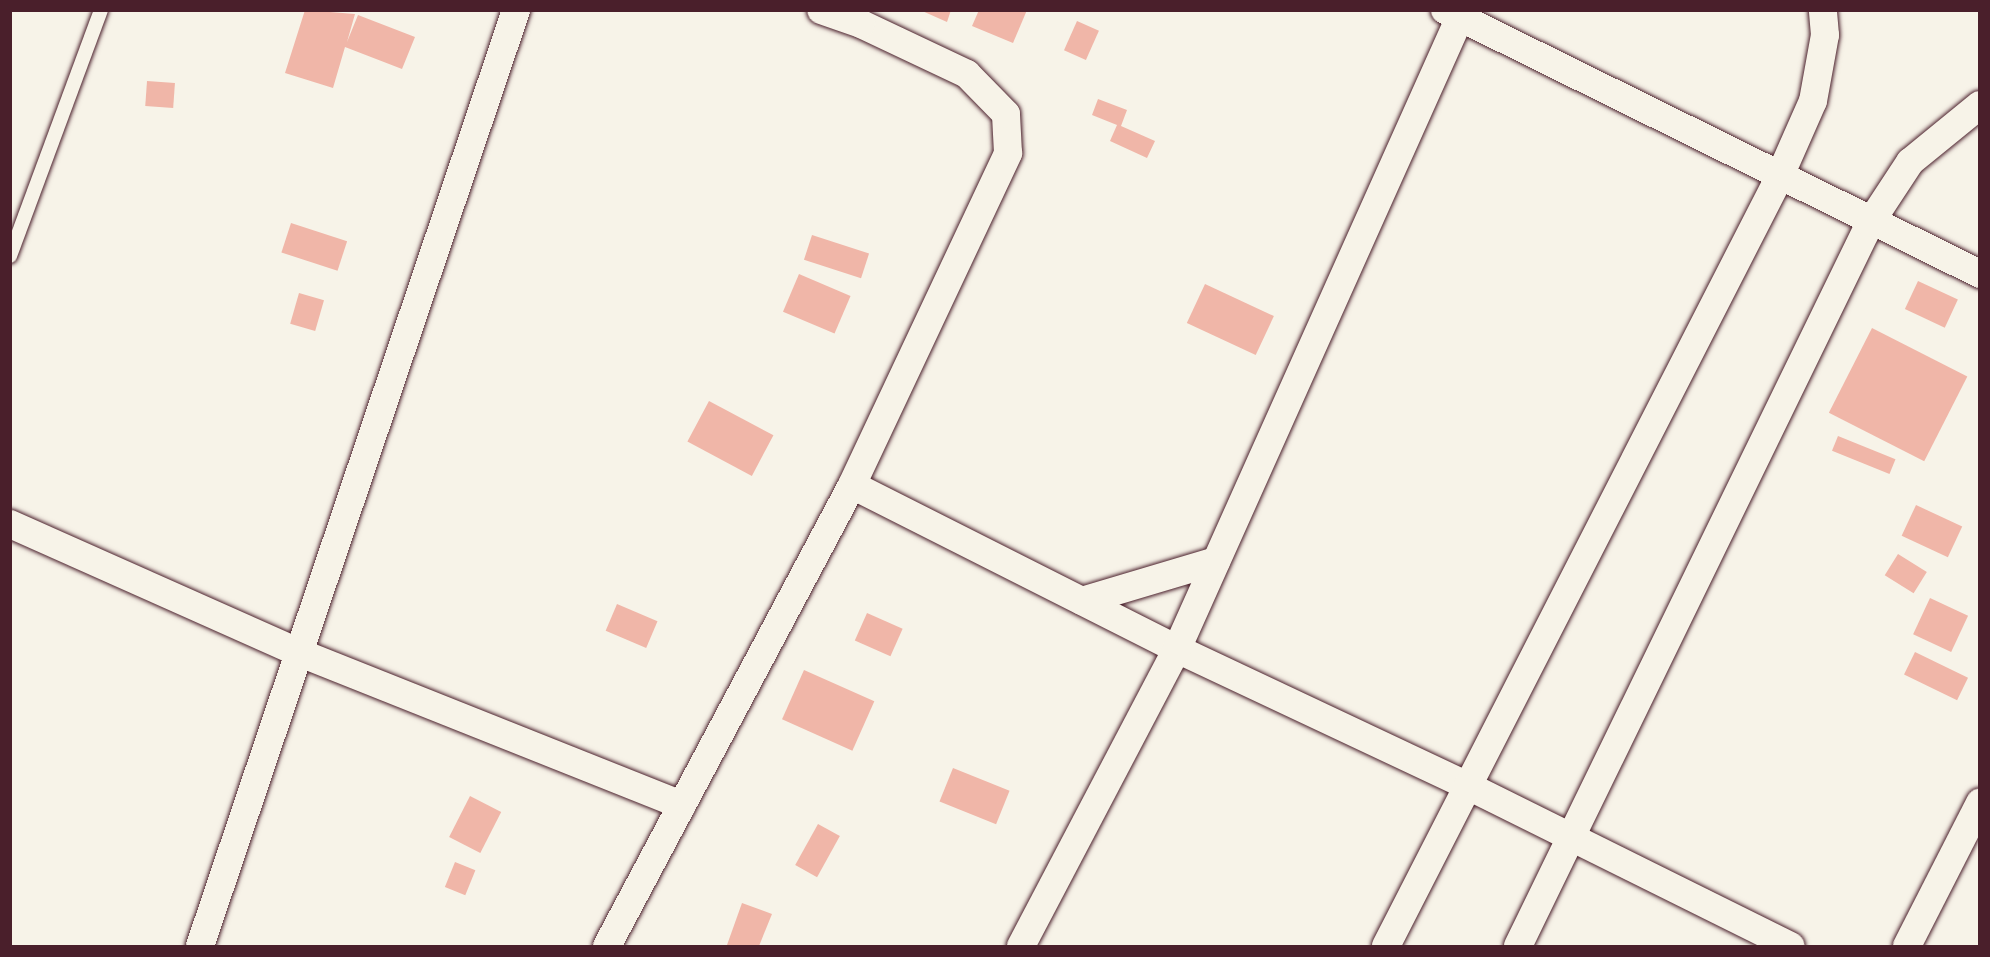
<!DOCTYPE html>
<style>
body{margin:0}
#map{position:relative;width:1990px;height:957px;overflow:hidden;background:#f7f3e8;font-family:"Comic Neue",sans-serif}
div>[style]{position:absolute}
.building>*{inset:0;background:#f0b6a8;transform-origin:0 0}
.roads{filter:drop-shadow(0 0 2px #4a1f2b) drop-shadow(0 0 2px #4a1f2b)}
.service>*{height:14px;margin:-7px;padding:0 7px;transform-origin:7px;border-radius:7px;background:#f7f3e8}
.minor>*{height:28px;margin:-14px;padding:0 14px;transform-origin:14px;border-radius:14px;background:#f7f3e8}
span{translate:-50% -50%;white-space:nowrap;text-align:center;line-height:1.15;-webkit-text-stroke:6px #f7f3e8;paint-order:stroke}
.frame{position:absolute;inset:0;border:12px solid #4a1f2b;pointer-events:none}
</style>
<div id="map">
<div class="building">
<i style="clip-path:polygon(305px 10px,355px 14px,347px 42px,358px 15px,415px 37px,402px 69px,345px 47px,333px 88px,285px 73px)"></i>
<i style="clip-path:polygon(920px 10px,951px 10px,947px 22px)"></i>
<i style="clip-path:polygon(979px 10px,1027px 10px,1013px 43px,972px 26px)"></i>
<i style="left:1077px;top:21px;width:24px;height:32px;rotate:24deg"></i>
<i style="left:147px;top:81px;width:28px;height:25px;rotate:4deg"></i>
<i style="clip-path:polygon(1098px 99px,1127px 110px,1121px 126px,1155px 141px,1147px 158px,1110px 141px,1117px 125px,1092px 115px)"></i>
<i style="left:291px;top:223px;width:59px;height:31px;rotate:18deg"></i>
<i style="left:812px;top:235px;width:60px;height:26px;rotate:18deg"></i>
<i style="left:799px;top:274px;width:56px;height:41px;rotate:23deg"></i>
<i style="left:1918px;top:281px;width:44px;height:31px;rotate:25deg"></i>
<i style="left:1205px;top:284px;width:76px;height:43px;rotate:25deg"></i>
<i style="left:299px;top:293px;width:26px;height:32px;rotate:16deg"></i>
<i style="left:1872px;top:328px;width:107px;height:95px;rotate:27deg"></i>
<i style="left:709px;top:401px;width:73px;height:46px;rotate:28deg"></i>
<i style="left:1838px;top:436px;width:62px;height:16px;rotate:22deg"></i>
<i style="left:1916px;top:505px;width:51px;height:34px;rotate:25deg"></i>
<i style="left:1898px;top:554px;width:34px;height:25px;rotate:32deg"></i>
<i style="left:1930px;top:598px;width:42px;height:40px;rotate:25deg"></i>
<i style="left:617px;top:604px;width:44px;height:29px;rotate:23deg"></i>
<i style="left:867px;top:613px;width:39px;height:30px;rotate:24deg"></i>
<i style="left:1915px;top:652px;width:59px;height:25px;rotate:26deg"></i>
<i style="left:804px;top:670px;width:77px;height:54px;rotate:24deg"></i>
<i style="left:953px;top:768px;width:61px;height:36px;rotate:22deg"></i>
<i style="left:470px;top:796px;width:35px;height:46px;rotate:27deg"></i>
<i style="left:818px;top:824px;width:25px;height:47px;rotate:29deg"></i>
<i style="left:455px;top:862px;width:22px;height:27px;rotate:22deg"></i>
<i style="clip-path:polygon(742px 903px,772px 914px,759px 946px,727px 945px)"></i>
</div>
<div class="roads">
<div class="service">
<i style="left:10px;top:256px;width:262px;rotate:-69.7deg"></i>
</div>
<div class="minor">
<i style="left:1445px;top:10px;width:597px;rotate:26.26deg"></i>
<i style="left:852px;top:485px;width:364px;rotate:26.8deg"></i>
<i style="left:1177px;top:649px;width:322px;rotate:25.2deg"></i>
<i style="left:1468px;top:786px;width:360px;rotate:26.4deg"></i>
<i style="left:10px;top:524px;width:317px;rotate:24deg"></i>
<i style="left:300px;top:653px;width:411px;rotate:21.7deg"></i>
<i style="left:1082px;top:601px;width:140px;rotate:-16.6deg"></i>
<i style="left:200px;top:946px;width:988px;rotate:-71.34deg"></i>
<i style="left:607px;top:946px;width:522px;rotate:-62.01deg"></i>
<i style="left:852px;top:485px;width:367px;rotate:-64.8deg"></i>
<i style="left:1008px;top:153px;width:39px;rotate:-93deg"></i>
<i style="left:1006px;top:114px;width:56px;rotate:-134.3deg"></i>
<i style="left:967px;top:74px;width:117px;rotate:-154.7deg"></i>
<i style="left:861px;top:24px;width:42px;rotate:-160.7deg"></i>
<i style="left:1021px;top:946px;width:335px;rotate:-62.3deg"></i>
<i style="left:1177px;top:649px;width:692px;rotate:-65.88deg"></i>
<i style="left:1460px;top:17px;width:10px;rotate:-45deg"></i>
<i style="left:1386px;top:946px;width:863px;rotate:-62.9deg"></i>
<i style="left:1779px;top:178px;width:84px;rotate:-66.2deg"></i>
<i style="left:1813px;top:101px;width:67px;rotate:-79.7deg"></i>
<i style="left:1825px;top:35px;width:25px;rotate:-95deg"></i>
<i style="left:1518px;top:946px;width:804px;rotate:-64.04deg"></i>
<i style="left:1870px;top:223px;width:73px;rotate:-56.7deg"></i>
<i style="left:1910px;top:162px;width:90px;rotate:-39.2deg"></i>
<i style="left:1907px;top:946px;width:161px;rotate:-63deg"></i>
</div>
</div>
<div class="frame"></div>
</div>
